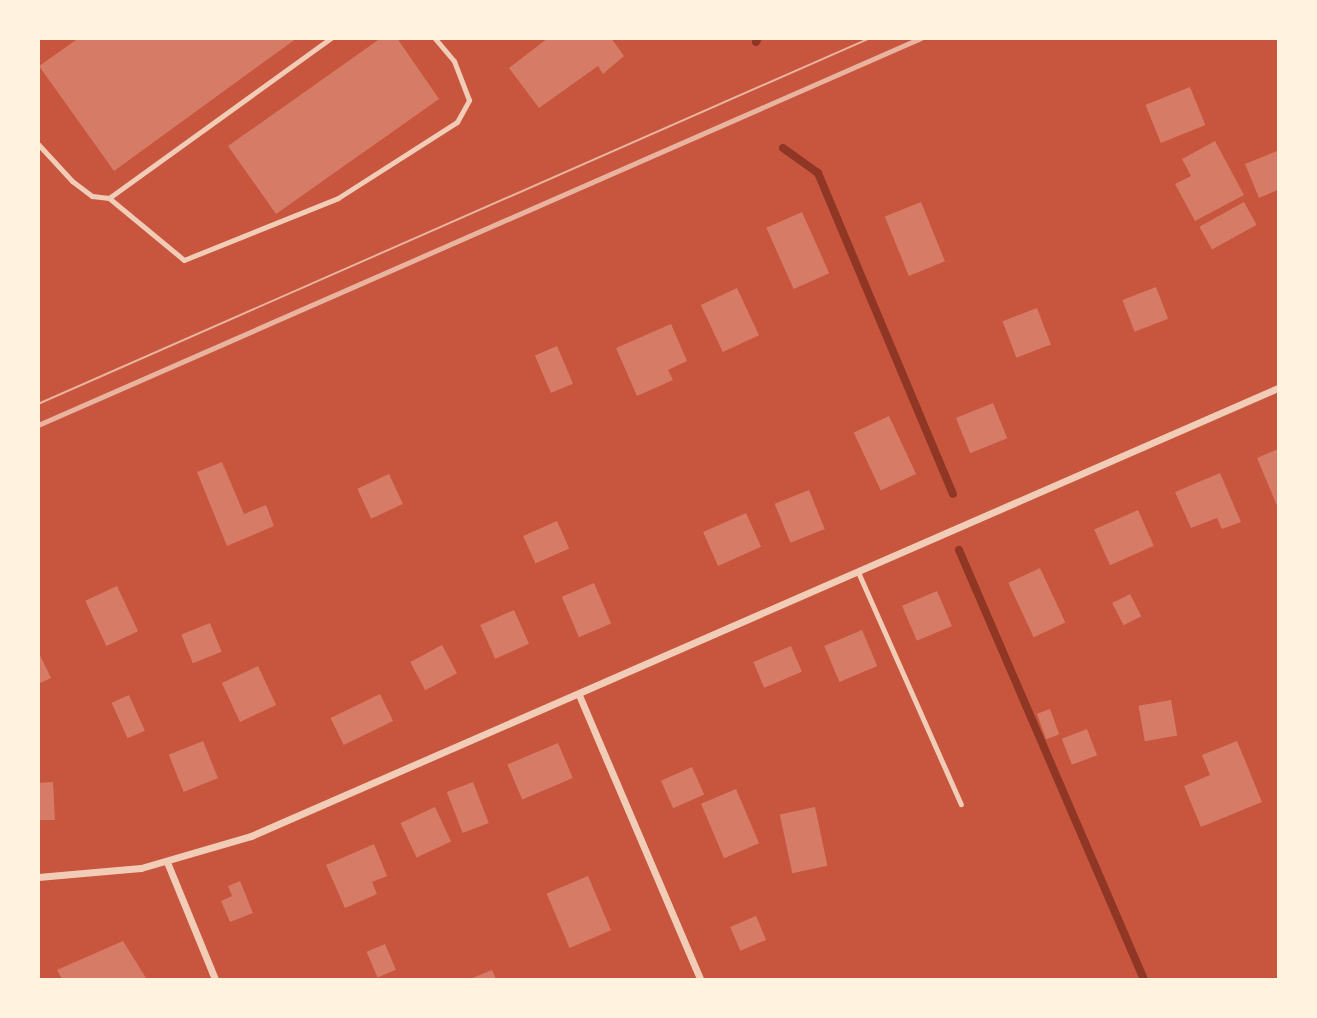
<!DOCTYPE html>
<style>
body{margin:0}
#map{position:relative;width:1317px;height:1018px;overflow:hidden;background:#c8553d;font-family:"Sofia Sans Condensed",sans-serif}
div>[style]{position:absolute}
.stream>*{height:8px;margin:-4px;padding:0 4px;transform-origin:4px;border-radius:4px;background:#8f3625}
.building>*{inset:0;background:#d67c66;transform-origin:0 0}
.service>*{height:5px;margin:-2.5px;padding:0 2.5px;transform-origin:2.5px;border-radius:2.5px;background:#f1ccb7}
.minor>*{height:7px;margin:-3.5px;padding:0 3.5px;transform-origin:3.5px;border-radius:3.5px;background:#f1ccb7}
.tram>*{height:2px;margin:-1px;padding:0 1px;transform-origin:1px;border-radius:1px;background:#e9b49f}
.rail>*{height:5px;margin:-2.5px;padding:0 2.5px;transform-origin:2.5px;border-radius:2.5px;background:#e9b49f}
span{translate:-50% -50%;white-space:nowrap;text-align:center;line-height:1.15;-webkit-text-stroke:6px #fff3e0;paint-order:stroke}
.frame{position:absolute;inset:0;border:40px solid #fff3e0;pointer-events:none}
</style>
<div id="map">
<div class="stream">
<i style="left:756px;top:42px;width:4px;rotate:-63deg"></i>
<i style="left:783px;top:148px;width:43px;rotate:35.5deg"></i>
<i style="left:818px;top:173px;width:348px;rotate:67.2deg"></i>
<i style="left:959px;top:550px;width:467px;rotate:66.7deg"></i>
</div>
<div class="building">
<i style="clip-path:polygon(79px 38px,297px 38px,114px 171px,39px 66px)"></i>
<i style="clip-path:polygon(381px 38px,397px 38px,439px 99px,276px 214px,228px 146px)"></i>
<i style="clip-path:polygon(548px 38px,611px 38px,624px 56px,603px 74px,598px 66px,539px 108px,509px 68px)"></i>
<i style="left:1190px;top:87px;width:41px;height:48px;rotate:68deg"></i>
<i style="clip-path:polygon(1215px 141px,1244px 195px,1195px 221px,1175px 184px,1191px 176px,1182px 159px)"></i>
<i style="clip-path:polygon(1277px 151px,1278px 190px,1259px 198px,1245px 164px)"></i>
<i style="left:921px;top:202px;width:64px;height:39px;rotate:68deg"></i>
<i style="left:1244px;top:202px;width:26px;height:51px;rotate:61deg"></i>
<i style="left:802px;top:212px;width:67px;height:39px;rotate:66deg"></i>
<i style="left:1156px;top:287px;width:34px;height:36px;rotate:69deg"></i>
<i style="left:737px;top:288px;width:52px;height:40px;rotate:65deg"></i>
<i style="left:1037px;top:308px;width:39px;height:37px;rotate:69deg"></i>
<i style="clip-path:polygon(671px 324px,687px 361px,668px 370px,673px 380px,637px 396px,616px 348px)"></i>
<i style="left:557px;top:346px;width:41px;height:24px;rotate:67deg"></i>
<i style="left:993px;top:403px;width:38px;height:40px;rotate:68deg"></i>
<i style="left:889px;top:416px;width:64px;height:39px;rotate:65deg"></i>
<i style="clip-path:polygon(1278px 449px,1278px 508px,1257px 458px)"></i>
<i style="clip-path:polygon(222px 462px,244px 514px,266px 505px,274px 526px,227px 546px,197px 472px)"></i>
<i style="clip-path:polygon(1220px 473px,1241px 522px,1222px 529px,1217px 518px,1191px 528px,1175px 492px)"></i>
<i style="left:389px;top:474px;width:33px;height:35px;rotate:65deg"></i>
<i style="left:809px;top:490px;width:42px;height:37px;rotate:68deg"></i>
<i style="left:1138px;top:510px;width:39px;height:48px;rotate:66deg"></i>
<i style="left:746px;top:513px;width:37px;height:47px;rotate:66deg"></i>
<i style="left:557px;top:521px;width:30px;height:37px;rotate:66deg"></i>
<i style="left:1040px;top:568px;width:60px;height:35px;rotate:65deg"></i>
<i style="left:594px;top:583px;width:44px;height:35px;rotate:67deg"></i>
<i style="left:117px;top:586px;width:50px;height:35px;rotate:65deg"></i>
<i style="left:937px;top:591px;width:38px;height:38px;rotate:67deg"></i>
<i style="left:1130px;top:594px;width:25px;height:20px;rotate:63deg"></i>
<i style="left:514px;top:610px;width:37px;height:37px;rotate:66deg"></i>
<i style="left:210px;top:623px;width:31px;height:31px;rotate:68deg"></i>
<i style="left:862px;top:630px;width:39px;height:41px;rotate:67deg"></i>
<i style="left:442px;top:645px;width:32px;height:36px;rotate:62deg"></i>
<i style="left:791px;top:646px;width:28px;height:41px;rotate:67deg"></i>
<i style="clip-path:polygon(38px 651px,51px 678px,38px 684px)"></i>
<i style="left:258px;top:666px;width:43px;height:40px;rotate:65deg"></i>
<i style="left:380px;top:694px;width:30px;height:55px;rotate:64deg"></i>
<i style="left:129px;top:695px;width:39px;height:19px;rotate:66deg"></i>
<i style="left:1171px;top:700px;width:36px;height:33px;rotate:80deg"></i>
<i style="left:1050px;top:709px;width:27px;height:14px;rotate:70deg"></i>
<i style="left:1087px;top:729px;width:28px;height:27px;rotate:69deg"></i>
<i style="left:203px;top:741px;width:40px;height:37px;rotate:68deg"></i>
<i style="clip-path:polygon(1237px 741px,1262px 802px,1201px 827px,1184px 786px,1210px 775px,1202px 755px)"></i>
<i style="left:558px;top:743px;width:38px;height:55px;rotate:67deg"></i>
<i style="left:692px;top:767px;width:30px;height:34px;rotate:66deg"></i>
<i style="clip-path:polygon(53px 782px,55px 820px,38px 820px,38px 783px)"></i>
<i style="left:473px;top:782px;width:44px;height:28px;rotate:69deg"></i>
<i style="left:736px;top:789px;width:59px;height:38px;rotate:67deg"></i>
<i style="left:435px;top:807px;width:38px;height:38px;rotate:65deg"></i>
<i style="left:815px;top:807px;width:60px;height:36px;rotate:78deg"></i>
<i style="clip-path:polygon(374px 844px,387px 876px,372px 882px,377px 894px,345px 908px,326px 865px)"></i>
<i style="left:588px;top:876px;width:59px;height:45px;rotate:67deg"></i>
<i style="clip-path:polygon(240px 881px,253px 913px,230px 922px,221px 901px,232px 896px,228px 886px)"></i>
<i style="left:756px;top:916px;width:26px;height:28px;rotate:67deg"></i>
<i style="clip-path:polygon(123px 941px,146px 978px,62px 979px,57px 970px)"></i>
<i style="left:385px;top:944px;width:28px;height:20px;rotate:67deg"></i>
<i style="clip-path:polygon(492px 970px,496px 979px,470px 979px)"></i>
</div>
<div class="service">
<i style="left:38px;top:144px;width:50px;rotate:47.4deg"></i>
<i style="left:72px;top:181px;width:25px;rotate:37deg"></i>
<i style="left:92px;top:196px;width:17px;rotate:7deg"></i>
<i style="left:109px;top:198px;width:274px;rotate:-35.8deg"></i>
<i style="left:109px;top:198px;width:97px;rotate:39.6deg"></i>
<i style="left:184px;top:260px;width:166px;rotate:-21.9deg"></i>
<i style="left:338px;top:198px;width:141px;rotate:-32.6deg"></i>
<i style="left:457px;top:122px;width:25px;rotate:-61deg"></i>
<i style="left:469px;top:100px;width:42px;rotate:-111deg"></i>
<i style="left:454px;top:61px;width:30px;rotate:-130deg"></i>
<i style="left:858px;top:572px;width:254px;rotate:66.1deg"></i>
</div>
<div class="minor">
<i style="left:579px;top:695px;width:309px;rotate:66.9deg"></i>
<i style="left:167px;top:862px;width:126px;rotate:67.7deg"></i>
<i style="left:38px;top:877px;width:103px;rotate:-5deg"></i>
<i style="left:141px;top:868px;width:115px;rotate:-16.2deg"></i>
<i style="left:251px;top:836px;width:1120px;rotate:-23.57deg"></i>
</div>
<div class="tram">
<i style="left:38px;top:404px;width:909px;rotate:-23.74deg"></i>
</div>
<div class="rail">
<i style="left:38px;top:425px;width:964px;rotate:-23.67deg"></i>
</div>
<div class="frame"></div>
</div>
